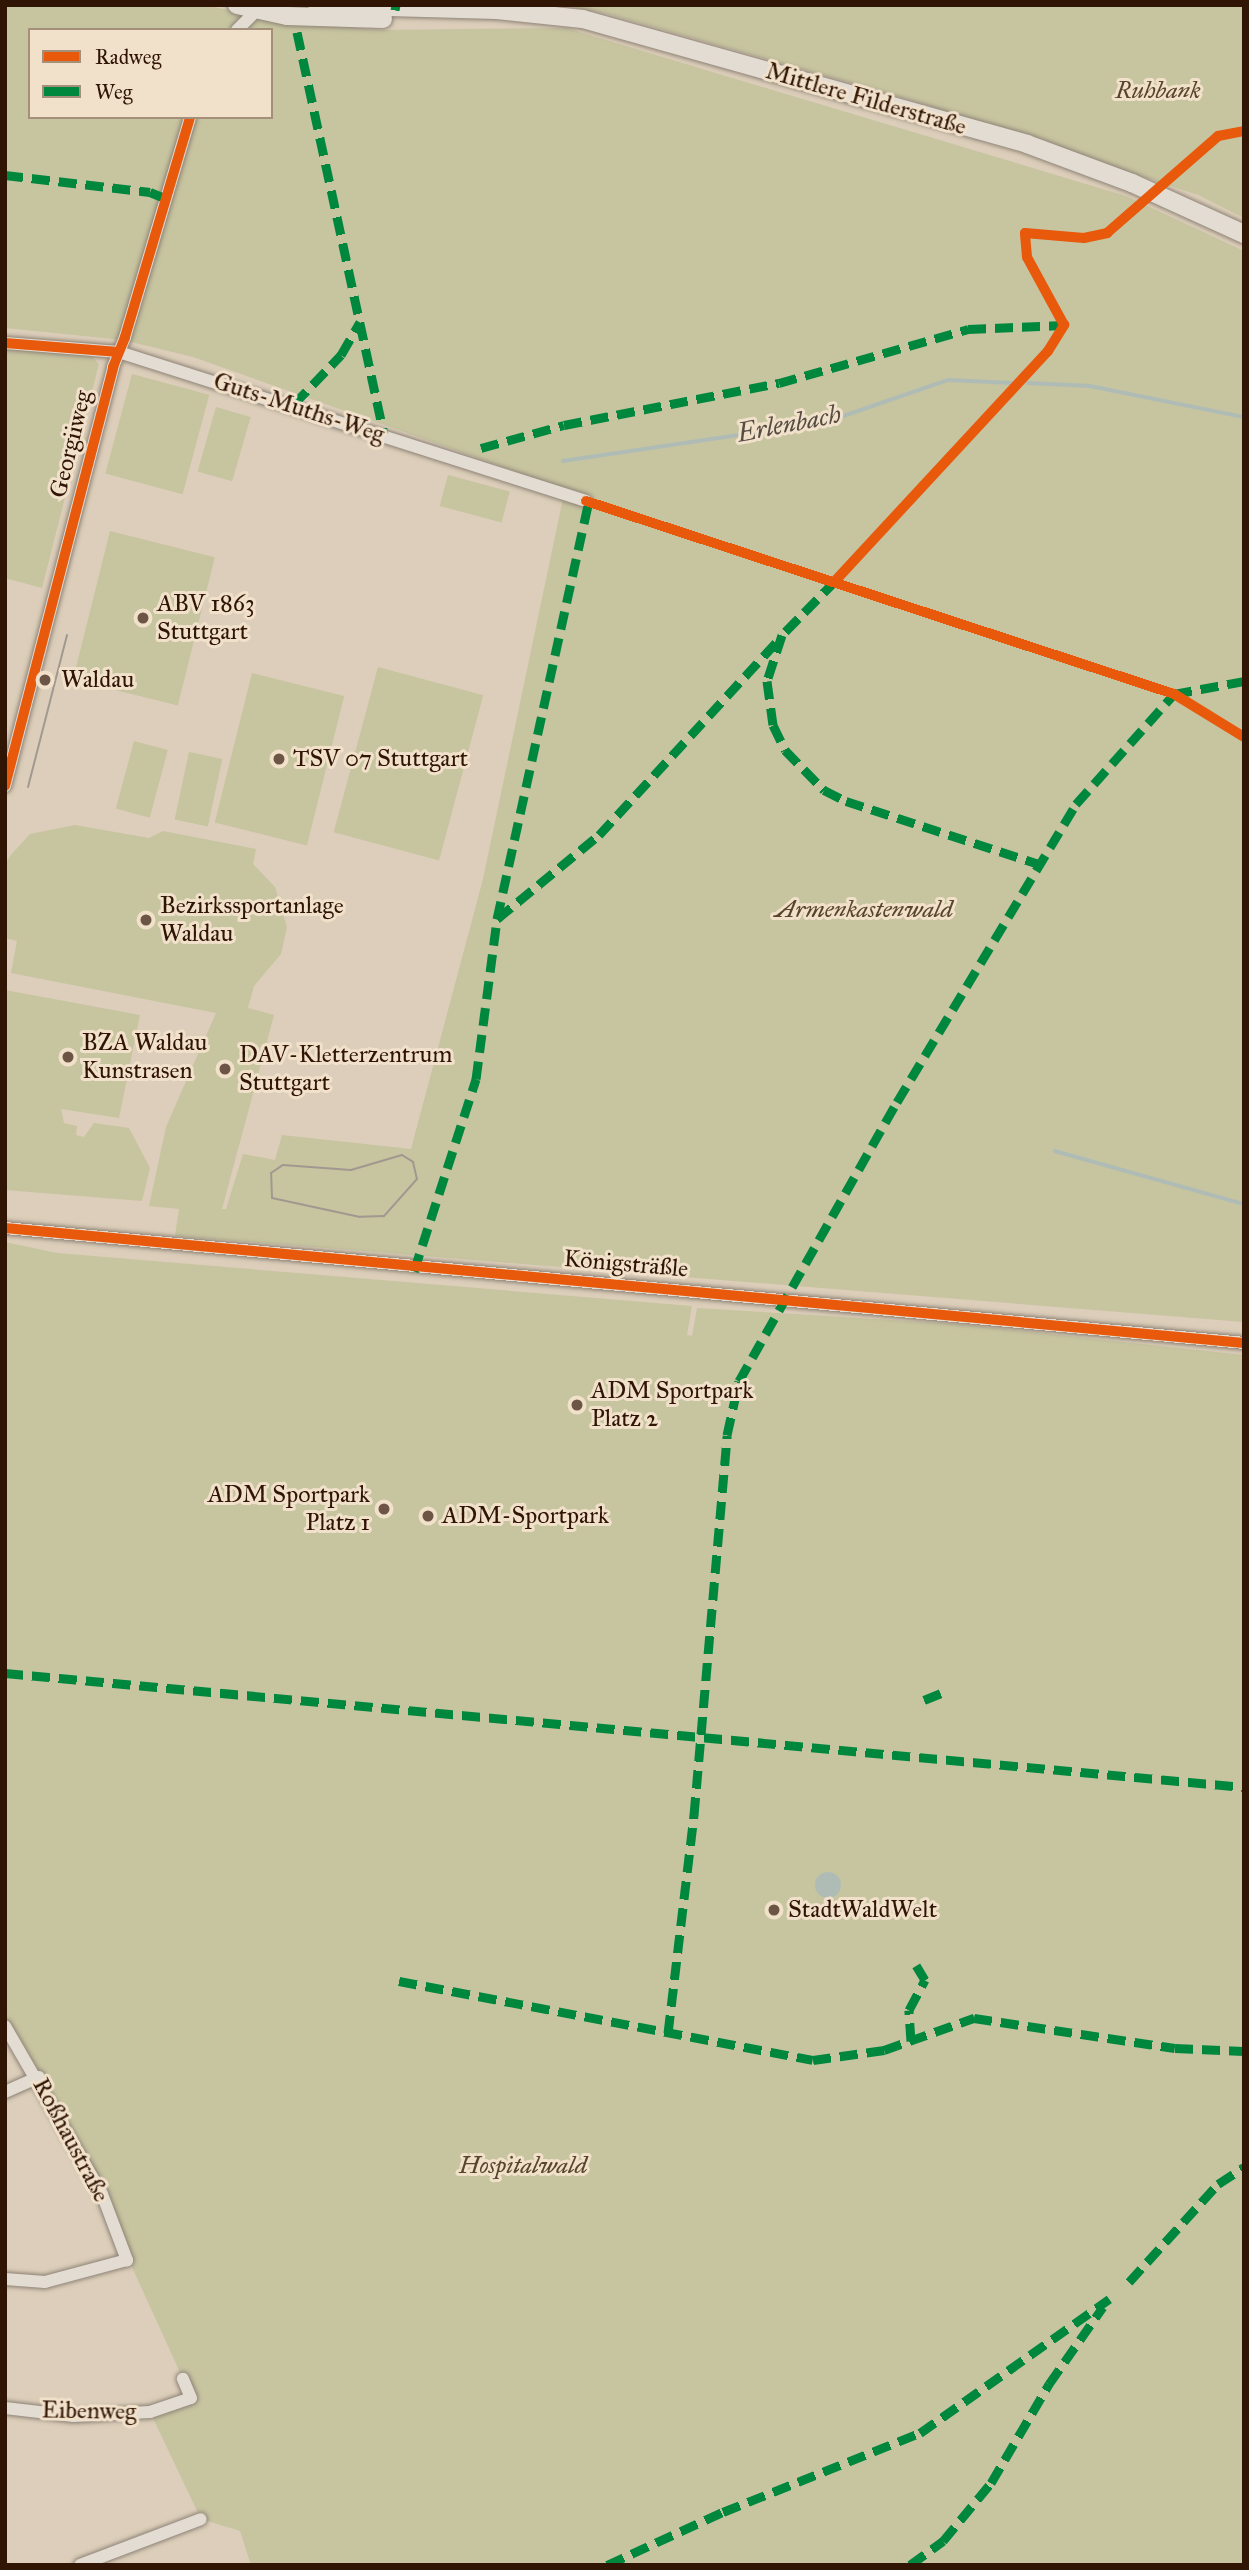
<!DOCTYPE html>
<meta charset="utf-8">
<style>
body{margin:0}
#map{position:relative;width:1249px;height:2570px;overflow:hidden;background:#dcceba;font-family:"IM FELL Great Primer",serif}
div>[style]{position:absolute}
.green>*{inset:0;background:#c7c4a0;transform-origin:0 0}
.water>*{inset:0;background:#afbcb6}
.round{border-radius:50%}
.stream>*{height:3.5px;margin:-1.75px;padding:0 1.75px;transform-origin:1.75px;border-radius:1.75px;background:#afbcb6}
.roads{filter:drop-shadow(0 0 2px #8e8376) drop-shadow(0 0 2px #8e8376)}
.minor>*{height:12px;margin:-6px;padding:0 6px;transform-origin:6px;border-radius:6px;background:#e3dcd3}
.secondary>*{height:18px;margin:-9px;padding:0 9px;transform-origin:9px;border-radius:9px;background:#e3dcd3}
.tram>*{height:2px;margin:-1px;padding:0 1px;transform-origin:1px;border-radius:1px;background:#a19890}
.quiet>*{height:9px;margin-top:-4.5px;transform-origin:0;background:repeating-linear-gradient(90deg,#00873e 0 18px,transparent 0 27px)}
.cycleway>*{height:10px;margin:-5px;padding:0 5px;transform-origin:5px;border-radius:5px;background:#e8590c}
.dots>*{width:19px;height:19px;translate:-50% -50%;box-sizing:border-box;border:4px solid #f1e1ca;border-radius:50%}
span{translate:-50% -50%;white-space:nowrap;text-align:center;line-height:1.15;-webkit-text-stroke:6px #f1e1ca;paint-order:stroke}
.park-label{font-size:24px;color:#58462c;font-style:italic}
.street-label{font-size:24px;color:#301404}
.poi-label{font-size:24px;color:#301404}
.left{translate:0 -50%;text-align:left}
.right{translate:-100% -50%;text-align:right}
.water-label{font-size:26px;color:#564c42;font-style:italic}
.frame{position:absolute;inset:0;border:7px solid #301404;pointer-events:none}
.legend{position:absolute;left:28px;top:28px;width:245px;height:91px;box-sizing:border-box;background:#f1e1ca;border:2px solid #a48f7b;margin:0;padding:9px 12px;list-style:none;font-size:21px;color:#301404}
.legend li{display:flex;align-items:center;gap:14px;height:35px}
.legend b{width:35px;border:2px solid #a48f7b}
</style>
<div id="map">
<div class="green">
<i style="clip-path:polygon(evenodd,5px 5px,205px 5px,269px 19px,378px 30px,566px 28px,1126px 196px,1244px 251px,1244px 1322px,175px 1236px,179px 1209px,149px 1206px,166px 1127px,216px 1013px,11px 973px,17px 941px,5px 938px,5px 865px,10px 856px,30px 834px,75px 825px,149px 838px,163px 831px,256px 849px,253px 864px,275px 887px,287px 927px,281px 954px,254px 986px,248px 1008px,274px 1015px,222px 1209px,226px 1209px,243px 1154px,275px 1160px,282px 1135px,411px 1149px,483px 879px,565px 489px,193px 357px,123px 340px,5px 328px,5px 5px,30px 30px,271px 30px,271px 117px,30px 117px,30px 30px)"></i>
<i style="clip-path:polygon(560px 5px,1244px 5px,1244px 218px,1198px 195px,911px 100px,604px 13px)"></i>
<i style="clip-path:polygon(5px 349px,90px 355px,99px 364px,42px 588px,5px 578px)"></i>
<i style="left:132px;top:374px;width:80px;height:103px;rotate:15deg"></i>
<i style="left:216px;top:407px;width:36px;height:67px;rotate:16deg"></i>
<i style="left:448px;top:475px;width:64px;height:32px;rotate:15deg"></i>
<i style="left:110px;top:531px;width:108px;height:153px;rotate:14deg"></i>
<i style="left:378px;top:667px;width:109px;height:171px;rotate:15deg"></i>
<i style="left:252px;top:673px;width:95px;height:154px;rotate:14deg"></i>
<i style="left:134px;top:741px;width:35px;height:70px;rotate:15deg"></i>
<i style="left:189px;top:752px;width:34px;height:69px;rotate:12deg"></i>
<i style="clip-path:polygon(5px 990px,140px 1015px,119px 1118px,61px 1109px,64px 1123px,77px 1126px,76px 1135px,84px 1137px,94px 1123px,129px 1128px,150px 1168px,142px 1201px,5px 1190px)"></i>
<i style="clip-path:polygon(5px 1242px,57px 1253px,692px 1306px,687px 1335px,692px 1336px,697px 1308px,957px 1324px,1244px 1355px,1244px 2565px,251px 2565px,240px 2531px,201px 2519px,150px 2412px,190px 2399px,183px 2379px,121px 2243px,5px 2026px)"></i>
</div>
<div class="water">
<i class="round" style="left:815px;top:1872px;width:26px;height:26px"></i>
</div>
<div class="stream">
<i style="left:1028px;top:383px;width:62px;rotate:2.8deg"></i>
<i style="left:1090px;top:386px;width:157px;rotate:11.4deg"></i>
<i style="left:563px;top:461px;width:266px;rotate:-8.4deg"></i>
<i style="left:826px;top:422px;width:129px;rotate:-19deg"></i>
<i style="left:948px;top:380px;width:64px;rotate:2.7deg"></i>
<i style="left:1055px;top:1151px;width:196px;rotate:15.7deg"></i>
</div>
<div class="roads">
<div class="minor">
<i style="left:237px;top:30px;width:28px;rotate:-45deg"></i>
<i style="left:5px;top:343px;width:114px;rotate:4.5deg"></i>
<i style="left:119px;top:352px;width:490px;rotate:17.7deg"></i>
<i style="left:5px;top:786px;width:433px;rotate:-75.5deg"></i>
<i style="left:113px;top:367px;width:32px;rotate:-68deg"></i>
<i style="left:125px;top:337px;width:229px;rotate:-73.5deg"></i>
<i style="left:5px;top:1228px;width:1244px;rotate:5.3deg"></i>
<i style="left:5px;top:2026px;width:194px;rotate:60deg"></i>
<i style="left:102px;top:2194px;width:71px;rotate:69.3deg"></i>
<i style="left:127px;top:2260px;width:85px;rotate:165deg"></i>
<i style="left:45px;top:2282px;width:40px;rotate:-175.7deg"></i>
<i style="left:5px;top:2092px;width:37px;rotate:-24deg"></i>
<i style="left:5px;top:2408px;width:69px;rotate:6.6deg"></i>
<i style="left:74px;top:2416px;width:76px;rotate:-3deg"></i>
<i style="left:150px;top:2412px;width:43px;rotate:-18.9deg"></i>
<i style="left:191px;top:2398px;width:21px;rotate:-113deg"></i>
<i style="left:80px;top:2565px;width:129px;rotate:-20.8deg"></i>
</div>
<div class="secondary">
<i style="left:237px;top:5px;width:51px;rotate:12.4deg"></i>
<i style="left:287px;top:16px;width:96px;rotate:1.8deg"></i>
<i style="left:317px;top:5px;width:180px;rotate:1.6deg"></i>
<i style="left:497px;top:10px;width:86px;rotate:6deg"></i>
<i style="left:583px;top:19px;width:461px;rotate:15.7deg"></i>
<i style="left:1027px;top:144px;width:112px;rotate:20.4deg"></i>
<i style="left:1132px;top:183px;width:123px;rotate:24.5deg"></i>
</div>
</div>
<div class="tram">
<i style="left:28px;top:787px;width:157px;rotate:-75.6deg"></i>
<i style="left:402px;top:1155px;width:13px;rotate:32deg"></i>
<i style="left:413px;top:1162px;width:17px;rotate:77deg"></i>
<i style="left:417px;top:1179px;width:50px;rotate:131.7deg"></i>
<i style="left:384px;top:1216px;width:24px;rotate:178deg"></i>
<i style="left:360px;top:1217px;width:90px;rotate:-167.8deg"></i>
<i style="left:272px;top:1198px;width:25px;rotate:-92deg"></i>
<i style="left:271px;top:1173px;width:14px;rotate:-34deg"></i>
<i style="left:283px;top:1165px;width:68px;rotate:4.2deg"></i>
<i style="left:351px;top:1170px;width:53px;rotate:-16.4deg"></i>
</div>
<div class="quiet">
<i style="left:395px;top:10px;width:5px;rotate:-79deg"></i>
<i style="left:297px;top:32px;width:411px;rotate:77.8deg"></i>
<i style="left:5px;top:175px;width:146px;rotate:6.7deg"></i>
<i style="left:150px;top:192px;width:16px;rotate:22deg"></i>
<i style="left:294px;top:404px;width:68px;rotate:-46.2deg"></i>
<i style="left:341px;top:355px;width:38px;rotate:-60deg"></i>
<i style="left:481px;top:448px;width:86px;rotate:-15.5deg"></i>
<i style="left:564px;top:425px;width:219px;rotate:-11.1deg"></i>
<i style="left:779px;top:383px;width:197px;rotate:-15.9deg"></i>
<i style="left:968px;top:329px;width:96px;rotate:-2.4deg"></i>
<i style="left:836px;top:580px;width:77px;rotate:134.5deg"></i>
<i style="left:782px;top:635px;width:48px;rotate:108.1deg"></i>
<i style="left:767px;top:681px;width:44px;rotate:82.2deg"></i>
<i style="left:773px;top:725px;width:28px;rotate:64deg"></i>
<i style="left:785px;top:750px;width:56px;rotate:45.7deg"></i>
<i style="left:824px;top:790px;width:25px;rotate:27deg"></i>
<i style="left:846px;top:801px;width:203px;rotate:18.1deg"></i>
<i style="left:1174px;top:694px;width:71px;rotate:-10.5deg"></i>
<i style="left:497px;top:919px;width:132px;rotate:-39.5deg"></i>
<i style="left:599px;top:835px;width:268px;rotate:-47.4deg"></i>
<i style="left:414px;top:1271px;width:202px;rotate:-72.1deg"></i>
<i style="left:476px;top:1079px;width:161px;rotate:-82.5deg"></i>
<i style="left:497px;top:919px;width:427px;rotate:-77.6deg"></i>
<i style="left:5px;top:1673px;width:1244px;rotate:5.26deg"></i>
<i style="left:924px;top:1700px;width:18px;rotate:-22deg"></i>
<i style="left:399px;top:1981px;width:421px;rotate:10.8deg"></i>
<i style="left:813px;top:2060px;width:72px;rotate:-8deg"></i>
<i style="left:884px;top:2050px;width:96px;rotate:-19.6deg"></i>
<i style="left:974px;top:2018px;width:203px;rotate:8.5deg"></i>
<i style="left:1175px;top:2048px;width:69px;rotate:2.5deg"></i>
<i style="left:668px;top:2033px;width:220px;rotate:-83.2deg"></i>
<i style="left:694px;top:1815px;width:381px;rotate:-85deg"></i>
<i style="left:727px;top:1435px;width:55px;rotate:-77.5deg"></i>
<i style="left:739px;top:1381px;width:321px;rotate:-60.5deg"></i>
<i style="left:897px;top:1102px;width:348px;rotate:-59deg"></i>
<i style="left:1076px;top:804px;width:147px;rotate:-48.3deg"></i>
<i style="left:911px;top:2041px;width:31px;rotate:-94deg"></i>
<i style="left:909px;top:2010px;width:34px;rotate:-62deg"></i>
<i style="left:925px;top:1980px;width:17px;rotate:-121deg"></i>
<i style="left:1129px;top:2282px;width:132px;rotate:-47.8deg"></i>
<i style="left:1218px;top:2184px;width:31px;rotate:-33deg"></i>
<i style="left:607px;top:2565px;width:128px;rotate:-24.6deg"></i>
<i style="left:723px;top:2512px;width:212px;rotate:-21.9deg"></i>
<i style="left:920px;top:2433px;width:232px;rotate:-35.3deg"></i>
<i style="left:910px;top:2565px;width:41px;rotate:-36deg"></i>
<i style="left:943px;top:2541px;width:75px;rotate:-50.4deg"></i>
<i style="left:991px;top:2483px;width:115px;rotate:-59.6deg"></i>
<i style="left:1049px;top:2384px;width:94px;rotate:-55deg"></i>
</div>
<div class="cycleway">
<i style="left:5px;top:343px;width:114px;rotate:4.5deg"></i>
<i style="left:586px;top:501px;width:619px;rotate:18.17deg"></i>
<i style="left:1174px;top:694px;width:82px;rotate:31.6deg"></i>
<i style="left:835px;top:581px;width:313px;rotate:-47.2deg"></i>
<i style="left:1048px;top:351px;width:31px;rotate:-58deg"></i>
<i style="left:1064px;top:325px;width:77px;rotate:-118.6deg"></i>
<i style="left:1027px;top:257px;width:24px;rotate:-95deg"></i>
<i style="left:1025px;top:233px;width:59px;rotate:4.8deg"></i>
<i style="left:1084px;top:238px;width:24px;rotate:-12deg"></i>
<i style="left:1107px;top:233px;width:147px;rotate:-41.1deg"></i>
<i style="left:1218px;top:136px;width:26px;rotate:-11deg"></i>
<i style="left:5px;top:786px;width:433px;rotate:-75.5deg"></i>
<i style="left:113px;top:367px;width:32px;rotate:-68deg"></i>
<i style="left:125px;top:337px;width:229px;rotate:-73.5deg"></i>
<i style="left:5px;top:1228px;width:1244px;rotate:5.3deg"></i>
</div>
<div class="dots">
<i style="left:143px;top:618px;background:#6c5544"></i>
<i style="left:45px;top:680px;background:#6c5544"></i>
<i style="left:279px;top:759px;background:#6c5544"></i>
<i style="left:146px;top:920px;background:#6c5544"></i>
<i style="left:68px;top:1057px;background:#6c5544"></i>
<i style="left:225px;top:1069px;background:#6c5544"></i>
<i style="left:577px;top:1405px;background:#6c5544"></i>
<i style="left:384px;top:1509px;background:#6c5544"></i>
<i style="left:428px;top:1516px;background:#6c5544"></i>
<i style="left:774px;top:1910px;background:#6c5544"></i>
</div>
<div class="park-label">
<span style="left:1158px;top:91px">Ruhbank</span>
<span style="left:864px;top:910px">Armenkastenwald</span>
<span style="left:523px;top:2166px">Hospitalwald</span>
</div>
<div class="street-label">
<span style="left:866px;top:99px;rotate:16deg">Mittlere Filderstraße</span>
<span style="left:299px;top:408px;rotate:18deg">Guts-Muths-Weg</span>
<span style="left:71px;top:444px;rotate:-76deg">Georgiiweg</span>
<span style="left:626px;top:1264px;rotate:5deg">Königsträßle</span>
<span style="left:71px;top:2140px;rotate:62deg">Roßhaustraße</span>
<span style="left:89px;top:2411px;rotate:1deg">Eibenweg</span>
</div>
<div class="poi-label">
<span class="left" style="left:157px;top:618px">ABV 1863<br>Stuttgart</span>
<span class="left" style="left:61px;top:680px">Waldau</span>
<span class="left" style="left:293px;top:759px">TSV 07 Stuttgart</span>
<span class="left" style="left:160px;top:920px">Bezirkssportanlage<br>Waldau</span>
<span class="left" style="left:82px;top:1057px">BZA Waldau<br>Kunstrasen</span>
<span class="left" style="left:239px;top:1069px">DAV-Kletterzentrum<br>Stuttgart</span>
<span class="left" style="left:591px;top:1405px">ADM Sportpark<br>Platz 2</span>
<span class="right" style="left:370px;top:1509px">ADM Sportpark<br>Platz 1</span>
<span class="left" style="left:442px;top:1516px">ADM-Sportpark</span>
<span class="left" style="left:788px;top:1910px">StadtWaldWelt</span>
</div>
<div class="water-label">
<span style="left:789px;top:424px;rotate:-11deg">Erlenbach</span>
</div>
<div class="frame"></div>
<ul class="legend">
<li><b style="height:9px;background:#e8590c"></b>Radweg</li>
<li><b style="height:9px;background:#00873e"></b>Weg</li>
</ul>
</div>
